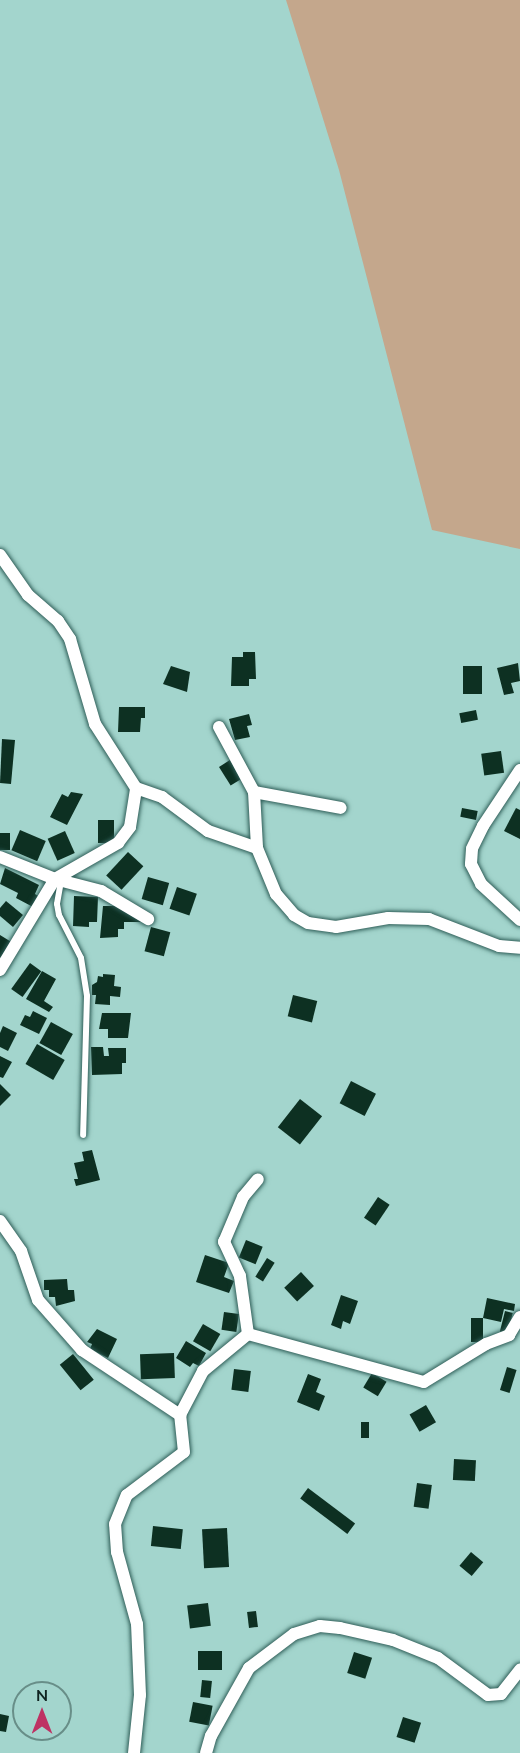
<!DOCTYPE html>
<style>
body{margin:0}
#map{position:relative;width:520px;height:1753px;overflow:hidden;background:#a3d5cd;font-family:Mulish,sans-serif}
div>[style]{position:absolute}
.green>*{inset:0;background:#c4a78c}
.building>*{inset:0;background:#0d3022;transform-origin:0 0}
.roads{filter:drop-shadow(0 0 2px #2f5e58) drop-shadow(0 0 2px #2f5e58)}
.lane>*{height:6px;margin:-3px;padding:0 3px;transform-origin:3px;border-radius:3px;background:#fff}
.street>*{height:12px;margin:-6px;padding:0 6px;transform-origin:6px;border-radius:6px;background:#fff}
span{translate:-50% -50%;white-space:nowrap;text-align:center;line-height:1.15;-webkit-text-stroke:6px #a3d5cd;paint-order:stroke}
.north{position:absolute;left:12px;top:1681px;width:60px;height:60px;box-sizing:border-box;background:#a3d5cd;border:2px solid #688e88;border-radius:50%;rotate:0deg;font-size:16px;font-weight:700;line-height:24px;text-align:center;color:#0f2320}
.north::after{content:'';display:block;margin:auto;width:21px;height:27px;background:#be3163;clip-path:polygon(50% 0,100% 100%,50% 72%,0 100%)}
</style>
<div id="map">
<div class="green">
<i style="clip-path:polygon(286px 0,520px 0,520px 549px,432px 530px,339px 170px)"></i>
</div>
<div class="building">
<i style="clip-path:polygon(243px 652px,255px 652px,256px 679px,249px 679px,249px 686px,231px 686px,232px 657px,243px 657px)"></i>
<i style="clip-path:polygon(518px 663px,520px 681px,511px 683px,514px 693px,504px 695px,497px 668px)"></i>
<i style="clip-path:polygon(171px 666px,190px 672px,187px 692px,163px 684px)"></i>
<i style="left:463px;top:666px;width:19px;height:28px"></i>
<i style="clip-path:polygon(119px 707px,145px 707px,145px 718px,141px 718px,140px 732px,118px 732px)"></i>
<i style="left:476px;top:710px;width:10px;height:17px;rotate:79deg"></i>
<i style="clip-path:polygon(249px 714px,252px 725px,247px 726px,250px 737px,235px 740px,229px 719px)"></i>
<i style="clip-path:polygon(2px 739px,15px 740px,11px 784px,0 783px)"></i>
<i style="left:501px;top:751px;width:22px;height:20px;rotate:82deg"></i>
<i style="left:230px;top:760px;width:22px;height:13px;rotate:58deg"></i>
<i style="clip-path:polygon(71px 792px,83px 794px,67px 825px,50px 817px,62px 794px,68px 797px)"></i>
<i style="left:462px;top:808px;width:16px;height:9px;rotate:11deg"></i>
<i style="clip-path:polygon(516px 808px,520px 810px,520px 839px,504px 831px)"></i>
<i style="left:98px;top:820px;width:16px;height:23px"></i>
<i style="left:20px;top:830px;width:28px;height:22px;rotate:23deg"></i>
<i style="left:65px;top:831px;width:24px;height:19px;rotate:66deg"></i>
<i style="left:0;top:833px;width:10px;height:17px"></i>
<i style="left:128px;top:852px;width:21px;height:32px;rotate:43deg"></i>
<i style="clip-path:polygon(5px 868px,39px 885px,35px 894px,38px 896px,33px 907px,16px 898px,18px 893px,0 884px)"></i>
<i style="left:148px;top:877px;width:22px;height:23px;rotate:16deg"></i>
<i style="left:177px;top:887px;width:21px;height:23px;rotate:19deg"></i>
<i style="clip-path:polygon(74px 896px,98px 897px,97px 922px,89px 922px,89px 927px,73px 926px)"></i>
<i style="clip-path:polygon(6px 901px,23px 915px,13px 927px,0 916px,0 908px)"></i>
<i style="clip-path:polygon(103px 906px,124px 906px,142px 922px,124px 922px,124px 929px,118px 929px,118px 937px,100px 938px)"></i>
<i style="left:151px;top:927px;width:20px;height:25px;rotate:15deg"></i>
<i style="clip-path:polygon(0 935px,13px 943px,3px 959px,0 957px)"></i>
<i style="left:30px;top:963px;width:14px;height:32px;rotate:36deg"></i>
<i style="clip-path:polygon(42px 971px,56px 979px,44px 1001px,53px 1007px,49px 1012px,26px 999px)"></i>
<i style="clip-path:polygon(103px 974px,115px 975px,114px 986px,121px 987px,120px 997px,110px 996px,110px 1005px,95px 1004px,96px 995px,92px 995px,92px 985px,97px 982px,98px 976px,103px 977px)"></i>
<i style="left:293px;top:995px;width:25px;height:22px;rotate:14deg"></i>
<i style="clip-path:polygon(33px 1011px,47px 1018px,39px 1034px,20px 1025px,25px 1015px,30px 1017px)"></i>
<i style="clip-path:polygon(102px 1013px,131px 1013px,128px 1038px,108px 1038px,108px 1029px,99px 1029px)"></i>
<i style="left:51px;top:1022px;width:25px;height:24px;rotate:29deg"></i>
<i style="clip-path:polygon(3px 1026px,17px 1033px,8px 1051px,0 1047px,0 1033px)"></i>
<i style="left:37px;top:1044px;width:32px;height:23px;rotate:30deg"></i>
<i style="clip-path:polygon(91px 1047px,103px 1047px,104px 1056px,109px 1056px,108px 1048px,126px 1048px,126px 1063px,122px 1063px,122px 1074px,92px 1075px)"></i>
<i style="clip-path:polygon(0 1056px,12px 1062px,3px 1078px,0 1077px)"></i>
<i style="left:351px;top:1081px;width:28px;height:25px;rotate:27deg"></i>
<i style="clip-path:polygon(0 1084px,11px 1095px,0 1106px)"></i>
<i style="left:300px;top:1099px;width:28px;height:36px;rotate:38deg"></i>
<i style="clip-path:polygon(92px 1150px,100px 1180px,76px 1186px,74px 1179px,78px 1179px,74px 1163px,84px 1161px,82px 1152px)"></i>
<i style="left:378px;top:1197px;width:14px;height:25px;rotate:34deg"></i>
<i style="left:246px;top:1240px;width:18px;height:19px;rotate:22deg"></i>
<i style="clip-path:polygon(205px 1255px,229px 1263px,224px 1277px,234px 1281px,229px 1293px,196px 1282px)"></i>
<i style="left:267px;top:1258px;width:9px;height:22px;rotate:32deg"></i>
<i style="left:301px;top:1272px;width:19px;height:23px;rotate:47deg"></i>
<i style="clip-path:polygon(67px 1279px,68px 1290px,74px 1290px,75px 1301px,56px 1306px,55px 1297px,49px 1297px,49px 1290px,44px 1290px,44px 1280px)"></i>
<i style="clip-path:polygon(341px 1295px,358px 1301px,350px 1324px,343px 1321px,341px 1329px,331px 1325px)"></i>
<i style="clip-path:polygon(487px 1298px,515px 1304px,514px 1311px,504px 1309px,501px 1322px,483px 1318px)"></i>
<i style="left:505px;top:1311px;width:8px;height:21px;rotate:14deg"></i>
<i style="left:224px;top:1312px;width:15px;height:18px;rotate:8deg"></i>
<i style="left:471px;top:1318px;width:12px;height:24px"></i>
<i style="left:203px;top:1324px;width:20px;height:20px;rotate:30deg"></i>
<i style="clip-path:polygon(97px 1329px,117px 1339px,108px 1358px,90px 1349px,92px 1344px,87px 1342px)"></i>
<i style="clip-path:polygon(186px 1341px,206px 1353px,199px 1366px,193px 1363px,190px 1367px,176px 1358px)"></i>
<i style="left:174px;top:1353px;width:25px;height:34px;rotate:88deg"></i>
<i style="left:73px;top:1354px;width:33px;height:17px;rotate:51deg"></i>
<i style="left:507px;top:1367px;width:10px;height:24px;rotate:17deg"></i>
<i style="left:234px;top:1369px;width:17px;height:21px;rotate:7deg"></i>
<i style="left:372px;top:1373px;width:17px;height:17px;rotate:31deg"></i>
<i style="clip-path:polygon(308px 1374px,321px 1379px,316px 1392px,325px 1396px,319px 1411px,297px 1402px)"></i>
<i style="left:426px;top:1405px;width:20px;height:19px;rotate:60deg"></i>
<i style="left:361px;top:1422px;width:8px;height:16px"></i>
<i style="left:454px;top:1459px;width:22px;height:21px;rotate:3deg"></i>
<i style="left:417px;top:1483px;width:15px;height:24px;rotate:8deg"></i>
<i style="left:308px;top:1488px;width:59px;height:13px;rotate:37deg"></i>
<i style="left:153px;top:1526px;width:30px;height:20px;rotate:6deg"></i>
<i style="left:227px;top:1528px;width:39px;height:25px;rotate:87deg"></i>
<i style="left:471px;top:1552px;width:16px;height:18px;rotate:40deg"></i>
<i style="left:208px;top:1603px;width:23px;height:21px;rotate:83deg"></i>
<i style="left:256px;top:1611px;width:16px;height:9px;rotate:83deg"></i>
<i style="left:198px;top:1651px;width:24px;height:19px"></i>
<i style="left:354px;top:1652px;width:19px;height:22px;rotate:18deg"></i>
<i style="left:202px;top:1680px;width:10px;height:17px;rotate:6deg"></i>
<i style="left:193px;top:1702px;width:20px;height:20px;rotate:11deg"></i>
<i style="clip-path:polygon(0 1714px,9px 1716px,6px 1732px,0 1731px)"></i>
<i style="left:403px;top:1717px;width:19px;height:21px;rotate:18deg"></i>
</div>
<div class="roads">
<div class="lane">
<i style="left:61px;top:881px;width:23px;rotate:100deg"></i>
<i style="left:57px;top:904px;width:11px;rotate:80deg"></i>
<i style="left:59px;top:915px;width:48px;rotate:62.9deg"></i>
<i style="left:81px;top:958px;width:38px;rotate:81deg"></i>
<i style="left:87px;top:996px;width:139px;rotate:91.6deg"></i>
</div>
<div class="street">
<i style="left:0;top:555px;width:49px;rotate:55deg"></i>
<i style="left:28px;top:595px;width:40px;rotate:41deg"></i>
<i style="left:58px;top:621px;width:22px;rotate:56deg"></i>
<i style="left:70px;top:639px;width:89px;rotate:73.6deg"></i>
<i style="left:95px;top:724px;width:76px;rotate:57.4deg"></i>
<i style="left:136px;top:788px;width:28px;rotate:19deg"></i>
<i style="left:162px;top:797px;width:57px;rotate:36.5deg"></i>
<i style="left:208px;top:831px;width:52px;rotate:19.1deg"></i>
<i style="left:219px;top:727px;width:74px;rotate:61.7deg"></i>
<i style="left:254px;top:792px;width:88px;rotate:10.4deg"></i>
<i style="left:520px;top:770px;width:67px;rotate:123.5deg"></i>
<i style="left:483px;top:826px;width:25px;rotate:116deg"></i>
<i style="left:472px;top:849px;width:15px;rotate:94deg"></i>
<i style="left:471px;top:864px;width:22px;rotate:63deg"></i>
<i style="left:481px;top:884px;width:53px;rotate:42.7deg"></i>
<i style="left:254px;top:792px;width:56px;rotate:86.9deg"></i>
<i style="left:257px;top:848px;width:50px;rotate:67.6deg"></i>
<i style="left:276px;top:894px;width:28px;rotate:49deg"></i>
<i style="left:294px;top:915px;width:16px;rotate:30deg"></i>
<i style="left:308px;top:923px;width:28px;rotate:8deg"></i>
<i style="left:336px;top:927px;width:53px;rotate:-9.8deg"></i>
<i style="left:388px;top:918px;width:41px;rotate:1.4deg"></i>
<i style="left:429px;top:919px;width:75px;rotate:21.1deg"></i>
<i style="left:499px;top:946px;width:21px;rotate:5deg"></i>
<i style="left:0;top:857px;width:59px;rotate:21.8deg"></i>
<i style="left:55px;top:879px;width:48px;rotate:14.6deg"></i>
<i style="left:101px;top:891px;width:55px;rotate:30.8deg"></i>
<i style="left:0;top:970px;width:106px;rotate:-58.9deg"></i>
<i style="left:55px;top:879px;width:73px;rotate:-29.7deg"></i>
<i style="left:118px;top:843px;width:20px;rotate:-53deg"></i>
<i style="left:130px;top:827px;width:39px;rotate:-81deg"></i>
<i style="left:0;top:1221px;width:37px;rotate:55deg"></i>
<i style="left:21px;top:1251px;width:52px;rotate:70.9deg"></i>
<i style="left:38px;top:1300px;width:67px;rotate:48.7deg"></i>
<i style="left:82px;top:1350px;width:118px;rotate:33.6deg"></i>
<i style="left:248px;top:1334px;width:59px;rotate:-97.9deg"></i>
<i style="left:240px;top:1276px;width:38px;rotate:-115deg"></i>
<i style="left:224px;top:1242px;width:49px;rotate:-67.1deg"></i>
<i style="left:243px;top:1197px;width:23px;rotate:-50deg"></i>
<i style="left:134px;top:1753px;width:58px;rotate:-84.1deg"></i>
<i style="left:140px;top:1695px;width:71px;rotate:-92.4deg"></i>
<i style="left:137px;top:1624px;width:75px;rotate:-105.5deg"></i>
<i style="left:117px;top:1552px;width:28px;rotate:-94deg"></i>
<i style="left:115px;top:1524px;width:31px;rotate:-68deg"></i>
<i style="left:127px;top:1495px;width:71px;rotate:-37deg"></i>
<i style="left:184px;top:1452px;width:37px;rotate:-96deg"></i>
<i style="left:180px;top:1415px;width:50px;rotate:-62.4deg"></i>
<i style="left:203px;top:1371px;width:58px;rotate:-39.4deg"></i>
<i style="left:248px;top:1334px;width:182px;rotate:15.3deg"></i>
<i style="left:424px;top:1382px;width:73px;rotate:-31.5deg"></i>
<i style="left:486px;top:1344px;width:25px;rotate:-21deg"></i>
<i style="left:509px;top:1335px;width:21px;rotate:-59deg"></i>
<i style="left:206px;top:1753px;width:18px;rotate:-74deg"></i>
<i style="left:211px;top:1736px;width:78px;rotate:-60.8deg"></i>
<i style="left:249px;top:1668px;width:56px;rotate:-37.1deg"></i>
<i style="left:294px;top:1634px;width:27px;rotate:-17deg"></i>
<i style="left:320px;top:1626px;width:20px;rotate:6deg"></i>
<i style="left:340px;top:1628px;width:54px;rotate:12.8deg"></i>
<i style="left:393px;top:1640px;width:48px;rotate:21.8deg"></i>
<i style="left:438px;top:1658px;width:62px;rotate:36.5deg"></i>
<i style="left:488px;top:1695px;width:13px;rotate:-4deg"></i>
<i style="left:501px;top:1694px;width:31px;rotate:-52deg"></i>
</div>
</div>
<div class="north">N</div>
</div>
